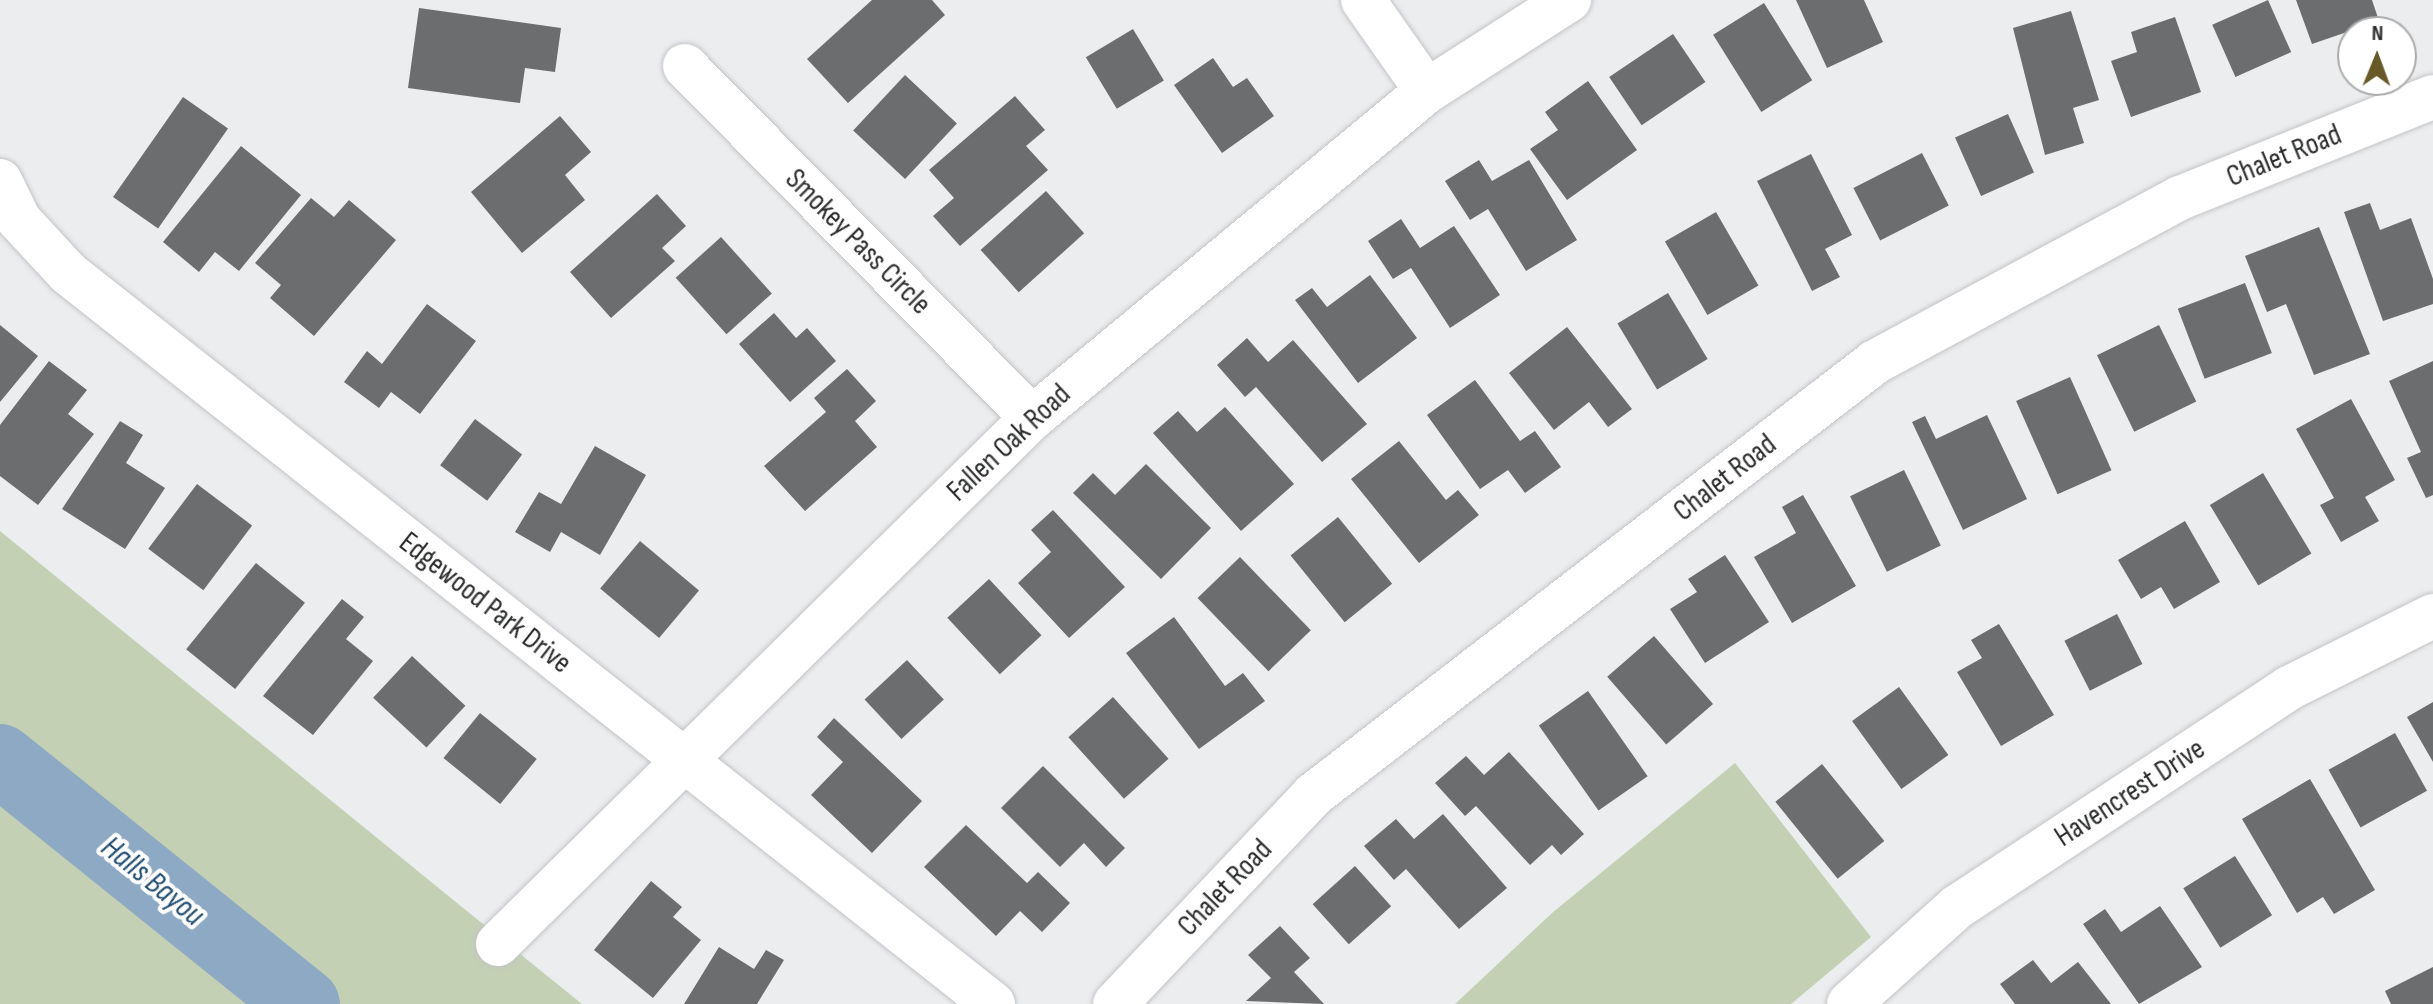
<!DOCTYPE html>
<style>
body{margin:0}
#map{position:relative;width:2433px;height:1004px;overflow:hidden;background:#ecedef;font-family:"Sofia Sans Condensed",sans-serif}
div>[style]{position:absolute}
.green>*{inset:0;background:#c3d0b4}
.river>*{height:72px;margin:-36px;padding:0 36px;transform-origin:36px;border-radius:36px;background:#8da9c4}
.building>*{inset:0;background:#6c6d6e;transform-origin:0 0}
.roads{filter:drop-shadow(0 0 2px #c3c4c6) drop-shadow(0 0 2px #c3c4c6)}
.street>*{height:44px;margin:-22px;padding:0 22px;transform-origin:22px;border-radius:22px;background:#fff}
span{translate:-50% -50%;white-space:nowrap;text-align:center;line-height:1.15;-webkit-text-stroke:8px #fff;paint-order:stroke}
.street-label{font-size:30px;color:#2b2c2c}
.water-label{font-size:32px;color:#234f74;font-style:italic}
.north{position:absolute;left:2337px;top:16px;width:80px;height:80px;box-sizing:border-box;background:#fff;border:2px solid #aaabab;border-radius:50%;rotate:1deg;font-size:22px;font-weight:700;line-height:32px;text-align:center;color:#2b2c2c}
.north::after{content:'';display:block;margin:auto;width:28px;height:36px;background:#675a27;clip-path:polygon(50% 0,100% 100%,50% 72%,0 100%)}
</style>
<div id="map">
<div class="green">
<i style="clip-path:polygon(0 531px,457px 903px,582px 1004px,0 1004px)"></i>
<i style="clip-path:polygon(1735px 763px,1871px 937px,1791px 1004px,1455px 1004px,1552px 913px)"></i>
</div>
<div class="river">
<i style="left:0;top:760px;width:390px;rotate:38.8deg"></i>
</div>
<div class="building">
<i style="clip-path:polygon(872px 0,932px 0,945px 15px,848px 103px,807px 59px)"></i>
<i style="clip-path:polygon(1796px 0,1864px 0,1883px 42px,1827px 68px)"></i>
<i style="left:2268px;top:0;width:57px;height:61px;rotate:66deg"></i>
<i style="clip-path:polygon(2296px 0,2372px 0,2379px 21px,2312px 44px)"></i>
<i style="left:1764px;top:3px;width:91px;height:60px;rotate:58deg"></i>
<i style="clip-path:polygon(419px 8px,561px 28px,555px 72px,525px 68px,520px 103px,408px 88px)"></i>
<i style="clip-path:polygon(2071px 11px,2099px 100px,2073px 108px,2084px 143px,2045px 155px,2013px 28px)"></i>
<i style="clip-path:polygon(2175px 17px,2201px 92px,2131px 117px,2111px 61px,2137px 52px,2131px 32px)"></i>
<i style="left:1133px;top:29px;width:60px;height:55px;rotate:59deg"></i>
<i style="left:1673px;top:34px;width:58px;height:77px;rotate:56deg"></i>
<i style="clip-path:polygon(1213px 58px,1233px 87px,1247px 78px,1274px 116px,1222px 153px,1174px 85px)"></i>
<i style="left:905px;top:75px;width:71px;height:76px;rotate:43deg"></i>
<i style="clip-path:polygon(1588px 81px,1637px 150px,1567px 200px,1530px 149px,1558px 130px,1545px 112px)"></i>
<i style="clip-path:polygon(1015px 96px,1045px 130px,1026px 146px,1048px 170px,960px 246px,933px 216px,954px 198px,929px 170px)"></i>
<i style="left:183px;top:97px;width:55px;height:122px;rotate:35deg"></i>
<i style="left:2008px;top:114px;width:64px;height:58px;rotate:66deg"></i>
<i style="clip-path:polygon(560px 116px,591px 152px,565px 175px,585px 200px,522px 253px,471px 192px)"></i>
<i style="clip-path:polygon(241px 146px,301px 195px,239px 271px,215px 252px,199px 272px,163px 242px)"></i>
<i style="left:1922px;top:153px;width:59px;height:77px;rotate:63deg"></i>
<i style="clip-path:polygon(1811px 154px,1852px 235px,1825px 249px,1840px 277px,1812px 291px,1757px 181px)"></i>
<i style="clip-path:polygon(1479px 160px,1492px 181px,1529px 160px,1577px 240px,1526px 271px,1488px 209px,1470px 220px,1445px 181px)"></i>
<i style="left:1046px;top:191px;width:57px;height:88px;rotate:48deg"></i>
<i style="clip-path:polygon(657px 194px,686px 226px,662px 248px,675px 261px,611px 318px,570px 272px)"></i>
<i style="clip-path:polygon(311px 198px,334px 217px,349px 200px,396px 240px,314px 336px,270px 298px,281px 285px,255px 263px)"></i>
<i style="clip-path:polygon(2370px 203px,2380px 230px,2411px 218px,2433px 279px,2433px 304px,2383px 321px,2344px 212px)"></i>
<i style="left:1716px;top:212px;width:85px;height:59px;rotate:60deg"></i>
<i style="clip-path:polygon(1401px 219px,1420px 248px,1454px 226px,1500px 295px,1450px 328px,1411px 268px,1393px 279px,1368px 241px)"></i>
<i style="clip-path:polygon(2319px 227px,2370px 354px,2314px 375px,2286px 304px,2267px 312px,2245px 256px)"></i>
<i style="left:721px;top:237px;width:76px;height:61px;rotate:48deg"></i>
<i style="clip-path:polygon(1370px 275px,1417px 338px,1358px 383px,1295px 300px,1312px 288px,1327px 307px)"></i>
<i style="left:2245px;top:283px;width:75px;height:72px;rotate:69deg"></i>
<i style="left:1668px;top:293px;width:77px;height:59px;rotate:59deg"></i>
<i style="clip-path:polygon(427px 304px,476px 341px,420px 414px,391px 392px,379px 408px,344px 382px,367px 351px,382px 364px)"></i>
<i style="clip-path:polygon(774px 313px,796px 338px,807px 328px,836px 361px,790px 402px,739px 344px)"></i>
<i style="clip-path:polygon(0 325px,38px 356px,0 402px)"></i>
<i style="left:2159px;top:325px;width:85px;height:69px;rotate:64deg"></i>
<i style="clip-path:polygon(1567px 327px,1632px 409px,1608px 427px,1589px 402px,1554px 430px,1509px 373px)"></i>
<i style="clip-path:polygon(1247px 338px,1268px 362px,1293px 340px,1367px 424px,1322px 462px,1256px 387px,1245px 397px,1217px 365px)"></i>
<i style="clip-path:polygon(49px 361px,87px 390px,68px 414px,94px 434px,38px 505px,0 476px,0 425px)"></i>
<i style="clip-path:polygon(2433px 361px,2433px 495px,2426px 498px,2407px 458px,2421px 452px,2389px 381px)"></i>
<i style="clip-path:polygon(847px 369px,876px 401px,855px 421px,877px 447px,805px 511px,764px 466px,826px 412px,814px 398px)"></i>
<i style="left:2070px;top:377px;width:102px;height:59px;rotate:66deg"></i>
<i style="clip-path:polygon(1475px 380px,1520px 441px,1535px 431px,1561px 467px,1525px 493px,1508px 470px,1480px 489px,1427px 415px)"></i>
<i style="clip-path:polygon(2351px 399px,2395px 480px,2365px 497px,2379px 521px,2341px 542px,2320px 505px,2334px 498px,2296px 429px)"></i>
<i style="clip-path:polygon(1225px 407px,1294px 484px,1241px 531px,1153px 433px,1178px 411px,1197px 432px)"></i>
<i style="clip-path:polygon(1987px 415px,2027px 499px,1963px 530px,1912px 422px,1925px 416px,1936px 439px)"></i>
<i style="left:475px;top:419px;width:59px;height:58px;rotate:37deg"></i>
<i style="clip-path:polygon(120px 421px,143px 435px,126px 463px,165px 488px,125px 549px,62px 509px)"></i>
<i style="clip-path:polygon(1399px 441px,1446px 500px,1458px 490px,1479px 515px,1419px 563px,1351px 479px)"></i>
<i style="clip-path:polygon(595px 446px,646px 475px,600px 555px,561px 532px,550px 552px,515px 532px,539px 492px,561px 504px)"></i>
<i style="clip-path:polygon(1146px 464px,1211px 528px,1161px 579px,1073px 493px,1093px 473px,1115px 495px)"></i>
<i style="left:1904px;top:470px;width:84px;height:60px;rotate:64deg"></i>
<i style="left:2263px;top:473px;width:94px;height:62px;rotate:59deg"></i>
<i style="left:197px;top:484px;width:69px;height:81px;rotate:37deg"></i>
<i style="clip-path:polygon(1803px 495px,1856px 586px,1792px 623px,1754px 557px,1796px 533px,1782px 507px)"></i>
<i style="clip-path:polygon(1053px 510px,1125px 587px,1069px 638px,1018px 583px,1051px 552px,1031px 530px)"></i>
<i style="left:1338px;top:517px;width:86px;height:61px;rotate:51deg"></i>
<i style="clip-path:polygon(2185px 521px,2220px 582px,2174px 609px,2161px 587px,2141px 599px,2118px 560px)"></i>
<i style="left:640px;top:541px;width:77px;height:62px;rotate:40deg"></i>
<i style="clip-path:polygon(1725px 555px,1769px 622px,1705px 663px,1670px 609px,1697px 592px,1688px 579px)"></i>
<i style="left:1240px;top:557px;width:102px;height:59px;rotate:46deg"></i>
<i style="left:256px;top:563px;width:63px;height:111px;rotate:39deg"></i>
<i style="left:989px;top:579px;width:77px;height:57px;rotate:47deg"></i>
<i style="clip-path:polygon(342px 599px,364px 617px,346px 639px,373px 661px,313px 735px,263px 696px)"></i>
<i style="left:2117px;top:614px;width:56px;height:59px;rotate:63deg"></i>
<i style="clip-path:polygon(1174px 617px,1225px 686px,1243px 673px,1265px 701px,1199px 749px,1126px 653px)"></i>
<i style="clip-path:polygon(1999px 624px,2054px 715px,2001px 746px,1957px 672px,1982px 658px,1971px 640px)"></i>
<i style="left:1654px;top:636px;width:90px;height:62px;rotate:49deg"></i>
<i style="left:412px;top:656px;width:73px;height:57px;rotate:43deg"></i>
<i style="left:907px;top:660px;width:54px;height:58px;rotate:47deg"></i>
<i style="left:1899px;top:687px;width:84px;height:58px;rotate:54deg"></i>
<i style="left:1588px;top:691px;width:104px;height:60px;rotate:55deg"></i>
<i style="left:1113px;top:697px;width:83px;height:60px;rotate:48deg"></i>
<i style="clip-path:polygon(2433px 702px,2433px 762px,2407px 717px)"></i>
<i style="left:480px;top:713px;width:73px;height:58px;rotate:39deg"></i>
<i style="clip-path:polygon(834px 718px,922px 801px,872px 853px,811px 795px,843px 762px,817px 737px)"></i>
<i style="left:2395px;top:733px;width:66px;height:76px;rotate:61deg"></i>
<i style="clip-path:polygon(1509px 752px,1584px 834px,1561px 855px,1552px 845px,1530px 865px,1476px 806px,1465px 816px,1435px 783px,1466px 756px,1484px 775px)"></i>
<i style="left:1822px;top:764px;width:99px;height:60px;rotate:51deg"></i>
<i style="clip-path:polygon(1043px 766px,1125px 848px,1106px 867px,1084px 843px,1060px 867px,1001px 808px)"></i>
<i style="clip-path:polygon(2310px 779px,2375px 890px,2334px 914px,2323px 897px,2297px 913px,2242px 819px)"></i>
<i style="clip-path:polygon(1443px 814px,1507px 888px,1459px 929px,1406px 869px,1394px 880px,1364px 846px,1396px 819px,1414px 839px)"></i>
<i style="clip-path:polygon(966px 825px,1027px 883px,1038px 872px,1070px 903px,1042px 932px,1020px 911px,996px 936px,924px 867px)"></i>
<i style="left:2235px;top:856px;width:70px;height:61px;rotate:58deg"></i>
<i style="left:1355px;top:866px;width:54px;height:57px;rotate:48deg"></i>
<i style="clip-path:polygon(651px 881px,682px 907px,673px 917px,701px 940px,653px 998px,594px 950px)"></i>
<i style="clip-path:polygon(2160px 906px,2202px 967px,2139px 1004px,2083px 924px,2105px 909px,2121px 932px)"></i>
<i style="clip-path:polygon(1280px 926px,1310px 958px,1294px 972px,1324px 1004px,1246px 1001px,1271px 978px,1248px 955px)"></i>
<i style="clip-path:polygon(719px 947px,754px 969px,766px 950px,784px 960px,757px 1004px,684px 1004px)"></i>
<i style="clip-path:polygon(2033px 960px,2051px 983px,2078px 962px,2111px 1004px,2015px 1004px,2000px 984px)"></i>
<i style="clip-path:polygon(2433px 967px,2433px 1004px,2391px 1004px,2385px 991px)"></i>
</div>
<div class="roads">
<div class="street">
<i style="left:1363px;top:0;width:111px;rotate:54.9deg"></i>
<i style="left:685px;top:66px;width:494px;rotate:45.4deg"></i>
<i style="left:0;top:181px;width:43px;rotate:64deg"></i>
<i style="left:19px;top:220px;width:72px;rotate:47.2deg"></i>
<i style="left:68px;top:273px;width:1179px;rotate:38.32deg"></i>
<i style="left:498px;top:944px;width:750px;rotate:-44.57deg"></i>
<i style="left:1032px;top:418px;width:513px;rotate:-39.62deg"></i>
<i style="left:1427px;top:91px;width:169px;rotate:-32.7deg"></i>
<i style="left:1115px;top:1004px;width:288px;rotate:-46.5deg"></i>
<i style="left:1313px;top:795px;width:709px;rotate:-37.61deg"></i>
<i style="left:1875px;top:362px;width:346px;rotate:-28.3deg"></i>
<i style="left:2180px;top:198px;width:272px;rotate:-21.8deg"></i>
<i style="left:1849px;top:1004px;width:145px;rotate:-41.9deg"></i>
<i style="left:1957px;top:907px;width:398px;rotate:-33.4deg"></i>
<i style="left:2289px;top:688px;width:161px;rotate:-26.6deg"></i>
</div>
</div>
<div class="street-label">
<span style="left:2284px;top:156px;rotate:-22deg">Chalet Road</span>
<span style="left:858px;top:242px;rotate:45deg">Smokey Pass Circle</span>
<span style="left:1009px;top:443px;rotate:-43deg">Fallen Oak Road</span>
<span style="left:1725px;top:478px;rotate:-38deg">Chalet Road</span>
<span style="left:485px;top:603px;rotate:38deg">Edgewood Park Drive</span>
<span style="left:2130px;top:793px;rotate:-33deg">Havencrest Drive</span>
<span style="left:1225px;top:888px;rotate:-46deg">Chalet Road</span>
</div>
<div class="water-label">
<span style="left:152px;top:882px;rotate:39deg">Halls Bayou</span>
</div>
<div class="north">N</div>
</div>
